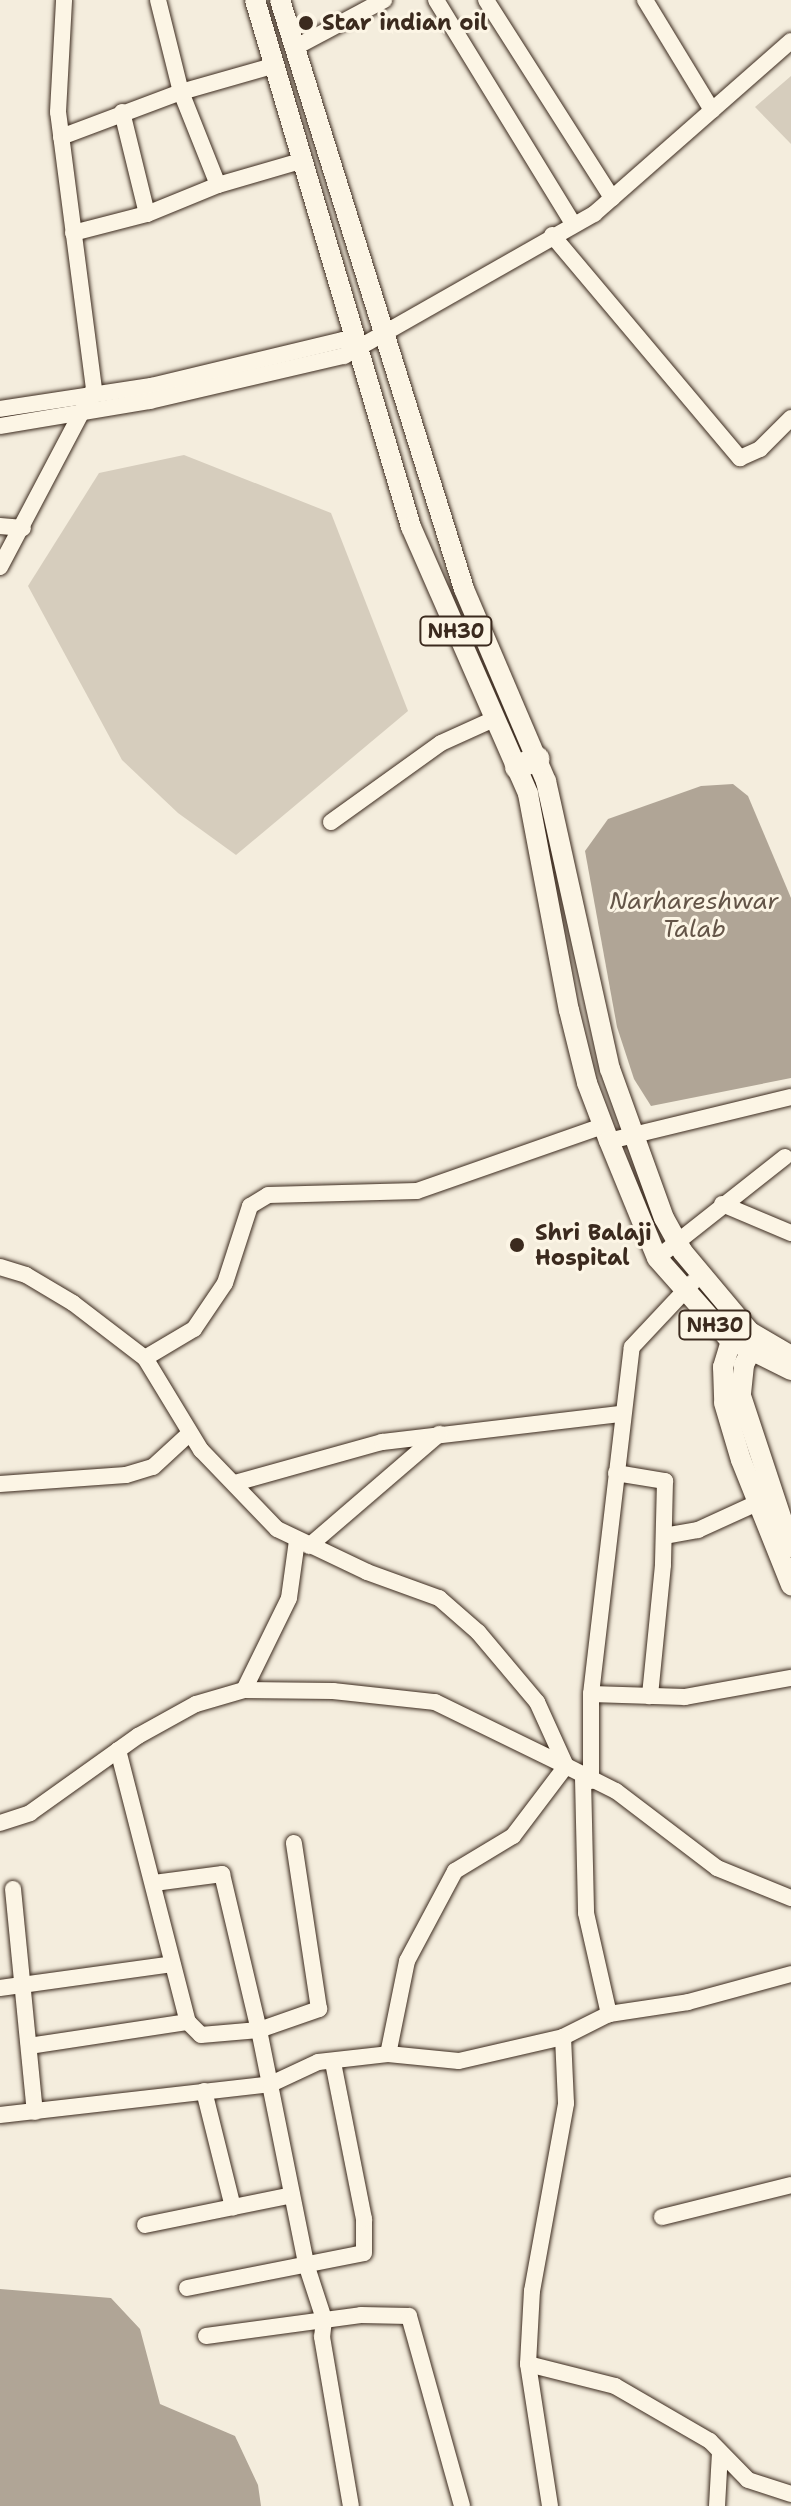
<!DOCTYPE html>
<style>
body{margin:0}
#map{position:relative;width:791px;height:2506px;overflow:hidden;background:#f4eddd;font-family:"Shantell Sans",sans-serif}
div>[style]{position:absolute}
.green>*{inset:0;background:#d6cdbd}
.water>*{inset:0;background:#b0a596}
.roads{filter:drop-shadow(0 0 2px #3b2a1e) drop-shadow(0 0 2px #3b2a1e)}
.minor>*{height:16px;margin:-8px;padding:0 8px;transform-origin:8px;border-radius:8px;background:#fcf5e5}
.major>*{height:20px;margin:-10px;padding:0 10px;transform-origin:10px;border-radius:10px;background:#fcf5e5}
.highway>*{height:24px;margin:-12px;padding:0 12px;transform-origin:12px;border-radius:12px;background:#fcf5e5}
.dots>*{width:22px;height:22px;translate:-50% -50%;box-sizing:border-box;border:4px solid #fcf5e5;border-radius:50%}
span{translate:-50% -50%;white-space:nowrap;text-align:center;line-height:1.15;-webkit-text-stroke:6px #fcf5e5;paint-order:stroke}
.shield-label span{padding:2px 6px;background:#fcf5e5;border:2px solid;border-radius:6px;-webkit-text-stroke-width:0}
.shield-label{font-size:20px;color:#3b2a1e;font-weight:700}
.poi-label{font-size:22px;color:#3b2a1e;font-weight:700}
.left{translate:0 -50%;text-align:left}
.water-label{font-size:24px;color:#645548;font-style:italic}
</style>
<div id="map">
<div class="green">
<i style="clip-path:polygon(791px 76px,791px 144px,755px 107px)"></i>
<i style="clip-path:polygon(184px 455px,331px 513px,408px 711px,236px 855px,178px 813px,122px 760px,28px 586px,99px 473px)"></i>
</div>
<div class="water">
<i style="clip-path:polygon(733px 784px,748px 796px,791px 898px,791px 1078px,651px 1106px,634px 1079px,617px 1027px,585px 851px,608px 819px,701px 786px)"></i>
<i style="clip-path:polygon(0 2289px,111px 2298px,140px 2329px,160px 2404px,235px 2436px,258px 2485px,261px 2506px,0 2506px)"></i>
</div>
<div class="roads">
<div class="minor">
<i style="left:158px;top:0;width:95px;rotate:76deg"></i>
<i style="left:181px;top:92px;width:100px;rotate:68.3deg"></i>
<i style="left:436px;top:0;width:263px;rotate:58.5deg"></i>
<i style="left:486px;top:0;width:235px;rotate:57.5deg"></i>
<i style="left:645px;top:0;width:129px;rotate:58.7deg"></i>
<i style="left:296px;top:47px;width:100px;rotate:-28.1deg"></i>
<i style="left:122px;top:112px;width:105px;rotate:76.2deg"></i>
<i style="left:61px;top:137px;width:128px;rotate:-20.6deg"></i>
<i style="left:181px;top:92px;width:99px;rotate:-15.9deg"></i>
<i style="left:73px;top:233px;width:76px;rotate:-14.4deg"></i>
<i style="left:147px;top:214px;width:77px;rotate:-22.2deg"></i>
<i style="left:218px;top:185px;width:90px;rotate:-16.2deg"></i>
<i style="left:552px;top:235px;width:292px;rotate:49.9deg"></i>
<i style="left:740px;top:458px;width:22px;rotate:-24deg"></i>
<i style="left:760px;top:449px;width:44px;rotate:-45deg"></i>
<i style="left:0;top:409px;width:153px;rotate:-8.7deg"></i>
<i style="left:151px;top:386px;width:197px;rotate:-13.5deg"></i>
<i style="left:343px;top:340px;width:15px;rotate:16deg"></i>
<i style="left:0;top:426px;width:152px;rotate:-9.5deg"></i>
<i style="left:150px;top:401px;width:199px;rotate:-13.1deg"></i>
<i style="left:344px;top:356px;width:288px;rotate:-29.6deg"></i>
<i style="left:594px;top:214px;width:262px;rotate:-41.3deg"></i>
<i style="left:0;top:526px;width:23px;rotate:5deg"></i>
<i style="left:0;top:567px;width:201px;rotate:-62.2deg"></i>
<i style="left:94px;top:389px;width:279px;rotate:-97.4deg"></i>
<i style="left:58px;top:112px;width:112px;rotate:-86.9deg"></i>
<i style="left:331px;top:822px;width:135px;rotate:-35.7deg"></i>
<i style="left:441px;top:743px;width:60px;rotate:-24.4deg"></i>
<i style="left:609px;top:1141px;width:187px;rotate:-13.6deg"></i>
<i style="left:722px;top:1204px;width:75px;rotate:22.8deg"></i>
<i style="left:657px;top:1258px;width:163px;rotate:-38.3deg"></i>
<i style="left:0;top:1267px;width:27px;rotate:17deg"></i>
<i style="left:26px;top:1275px;width:55px;rotate:30.8deg"></i>
<i style="left:73px;top:1303px;width:91px;rotate:37.4deg"></i>
<i style="left:145px;top:1358px;width:108px;rotate:58.7deg"></i>
<i style="left:201px;top:1450px;width:110px;rotate:46.1deg"></i>
<i style="left:277px;top:1529px;width:100px;rotate:25.5deg"></i>
<i style="left:367px;top:1572px;width:77px;rotate:19.9deg"></i>
<i style="left:439px;top:1598px;width:52px;rotate:41.1deg"></i>
<i style="left:478px;top:1632px;width:92px;rotate:49.9deg"></i>
<i style="left:537px;top:1702px;width:70px;rotate:65.6deg"></i>
<i style="left:566px;top:1766px;width:56px;rotate:26.6deg"></i>
<i style="left:616px;top:1791px;width:127px;rotate:37.3deg"></i>
<i style="left:717px;top:1868px;width:80px;rotate:22.1deg"></i>
<i style="left:145px;top:1358px;width:57px;rotate:-30.6deg"></i>
<i style="left:194px;top:1329px;width:55px;rotate:-56deg"></i>
<i style="left:225px;top:1283px;width:81px;rotate:-72deg"></i>
<i style="left:250px;top:1206px;width:21px;rotate:-31deg"></i>
<i style="left:268px;top:1195px;width:149px;rotate:-1.5deg"></i>
<i style="left:417px;top:1191px;width:197px;rotate:-19.3deg"></i>
<i style="left:616px;top:1473px;width:50px;rotate:9.3deg"></i>
<i style="left:665px;top:1481px;width:84px;rotate:91.4deg"></i>
<i style="left:663px;top:1565px;width:132px;rotate:95.7deg"></i>
<i style="left:235px;top:1483px;width:153px;rotate:-15.6deg"></i>
<i style="left:382px;top:1442px;width:240px;rotate:-6.7deg"></i>
<i style="left:0;top:1484px;width:126px;rotate:-4.1deg"></i>
<i style="left:126px;top:1475px;width:28px;rotate:-17deg"></i>
<i style="left:153px;top:1467px;width:50px;rotate:-42.6deg"></i>
<i style="left:664px;top:1536px;width:35px;rotate:-10deg"></i>
<i style="left:698px;top:1530px;width:65px;rotate:-24.6deg"></i>
<i style="left:309px;top:1546px;width:172px;rotate:-40.7deg"></i>
<i style="left:244px;top:1690px;width:102px;rotate:-63.9deg"></i>
<i style="left:289px;top:1598px;width:59px;rotate:-82.1deg"></i>
<i style="left:591px;top:1694px;width:94px;rotate:1.8deg"></i>
<i style="left:685px;top:1697px;width:108px;rotate:-10.2deg"></i>
<i style="left:118px;top:1750px;width:281px;rotate:75.6deg"></i>
<i style="left:188px;top:2022px;width:18px;rotate:45deg"></i>
<i style="left:201px;top:2035px;width:58px;rotate:-4.9deg"></i>
<i style="left:259px;top:2030px;width:242px;rotate:78.6deg"></i>
<i style="left:307px;top:2267px;width:55px;rotate:71.9deg"></i>
<i style="left:324px;top:2319px;width:18px;rotate:96deg"></i>
<i style="left:322px;top:2337px;width:171px;rotate:80.3deg"></i>
<i style="left:583px;top:1778px;width:135px;rotate:88.7deg"></i>
<i style="left:586px;top:1913px;width:104px;rotate:77.2deg"></i>
<i style="left:591px;top:1781px;width:87px;rotate:-90deg"></i>
<i style="left:591px;top:1694px;width:349px;rotate:-83.3deg"></i>
<i style="left:632px;top:1347px;width:89px;rotate:-46.8deg"></i>
<i style="left:0;top:1823px;width:32px;rotate:-18deg"></i>
<i style="left:30px;top:1813px;width:133px;rotate:-35.5deg"></i>
<i style="left:138px;top:1736px;width:66px;rotate:-28.9deg"></i>
<i style="left:196px;top:1704px;width:50px;rotate:-16.3deg"></i>
<i style="left:244px;top:1690px;width:89px;rotate:0.6deg"></i>
<i style="left:333px;top:1691px;width:103px;rotate:6.2deg"></i>
<i style="left:435px;top:1702px;width:146px;rotate:26deg"></i>
<i style="left:566px;top:1766px;width:88px;rotate:127.1deg"></i>
<i style="left:513px;top:1836px;width:68px;rotate:148.9deg"></i>
<i style="left:455px;top:1871px;width:102px;rotate:118.1deg"></i>
<i style="left:407px;top:1961px;width:95px;rotate:101.5deg"></i>
<i style="left:388px;top:2054px;width:71px;rotate:5.6deg"></i>
<i style="left:459px;top:2061px;width:107px;rotate:-13deg"></i>
<i style="left:563px;top:2037px;width:51px;rotate:-26.6deg"></i>
<i style="left:609px;top:2014px;width:80px;rotate:-8.6deg"></i>
<i style="left:688px;top:2002px;width:107px;rotate:-15.2deg"></i>
<i style="left:154px;top:1883px;width:69px;rotate:-7.5deg"></i>
<i style="left:222px;top:1874px;width:160px;rotate:76.7deg"></i>
<i style="left:259px;top:2030px;width:64px;rotate:-19.3deg"></i>
<i style="left:319px;top:2009px;width:168px;rotate:-98.6deg"></i>
<i style="left:13px;top:1889px;width:224px;rotate:84.4deg"></i>
<i style="left:0;top:1988px;width:174px;rotate:-7.9deg"></i>
<i style="left:29px;top:2046px;width:161px;rotate:-8.6deg"></i>
<i style="left:204px;top:2091px;width:120px;rotate:76deg"></i>
<i style="left:0;top:2115px;width:273px;rotate:-6.5deg"></i>
<i style="left:271px;top:2084px;width:52px;rotate:-25.1deg"></i>
<i style="left:318px;top:2062px;width:70px;rotate:-6.5deg"></i>
<i style="left:662px;top:2217px;width:133px;rotate:-13.9deg"></i>
<i style="left:145px;top:2225px;width:150px;rotate:-11.5deg"></i>
<i style="left:187px;top:2288px;width:180px;rotate:-11.2deg"></i>
<i style="left:364px;top:2253px;width:34px;rotate:-90deg"></i>
<i style="left:364px;top:2219px;width:159px;rotate:-101.2deg"></i>
<i style="left:206px;top:2336px;width:156px;rotate:-7.7deg"></i>
<i style="left:361px;top:2315px;width:48px;rotate:1.2deg"></i>
<i style="left:409px;top:2316px;width:197px;rotate:74.4deg"></i>
<i style="left:528px;top:2364px;width:90px;rotate:14.2deg"></i>
<i style="left:615px;top:2386px;width:110px;rotate:30.1deg"></i>
<i style="left:710px;top:2441px;width:54px;rotate:45.7deg"></i>
<i style="left:748px;top:2480px;width:45px;rotate:18deg"></i>
<i style="left:550px;top:2506px;width:144px;rotate:-98.8deg"></i>
<i style="left:528px;top:2364px;width:73px;rotate:-86.9deg"></i>
<i style="left:532px;top:2291px;width:191px;rotate:-79.7deg"></i>
<i style="left:566px;top:2103px;width:66px;rotate:-92.6deg"></i>
<i style="left:717px;top:2506px;width:54px;rotate:-86.8deg"></i>
</div>
<div class="major">
<i style="left:255px;top:0;width:550px;rotate:73.51deg"></i>
<i style="left:411px;top:527px;width:292px;rotate:66.3deg"></i>
<i style="left:528px;top:794px;width:220px;rotate:79.3deg"></i>
<i style="left:569px;top:1010px;width:75px;rotate:76.1deg"></i>
<i style="left:587px;top:1083px;width:62px;rotate:69.2deg"></i>
<i style="left:609px;top:1141px;width:126px;rotate:67.7deg"></i>
<i style="left:657px;top:1258px;width:108px;rotate:48.4deg"></i>
<i style="left:729px;top:1339px;width:69px;rotate:26.6deg"></i>
<i style="left:280px;top:0;width:617px;rotate:72.65deg"></i>
<i style="left:464px;top:589px;width:209px;rotate:66.9deg"></i>
<i style="left:546px;top:781px;width:295px;rotate:77.5deg"></i>
<i style="left:610px;top:1069px;width:158px;rotate:70.1deg"></i>
<i style="left:664px;top:1218px;width:38px;rotate:61deg"></i>
<i style="left:682px;top:1251px;width:106px;rotate:50deg"></i>
<i style="left:750px;top:1332px;width:48px;rotate:30.3deg"></i>
<i style="left:734px;top:1331px;width:38px;rotate:107deg"></i>
<i style="left:723px;top:1367px;width:36px;rotate:88deg"></i>
<i style="left:724px;top:1403px;width:59px;rotate:73.4deg"></i>
<i style="left:741px;top:1460px;width:135px;rotate:68.2deg"></i>
<i style="left:755px;top:1343px;width:25px;rotate:117deg"></i>
<i style="left:744px;top:1365px;width:31px;rotate:96deg"></i>
<i style="left:741px;top:1396px;width:159px;rotate:71.7deg"></i>
</div>
<div class="highway">
<i style="left:517px;top:767px;width:22px;rotate:-22deg"></i>
</div>
</div>
<div class="dots">
<i style="left:306px;top:23px;background:#3b2a1e"></i>
<i style="left:517px;top:1245px;background:#3b2a1e"></i>
</div>
<div class="shield-label">
<span style="left:456px;top:631px">NH30</span>
<span style="left:715px;top:1325px">NH30</span>
</div>
<div class="poi-label">
<span class="left" style="left:322px;top:23px">Star indian oil</span>
<span class="left" style="left:535px;top:1245px">Shri Balaji<br>Hospital</span>
</div>
<div class="water-label">
<span style="left:694px;top:916px">Narhareshwar<br>Talab</span>
</div>
</div>
